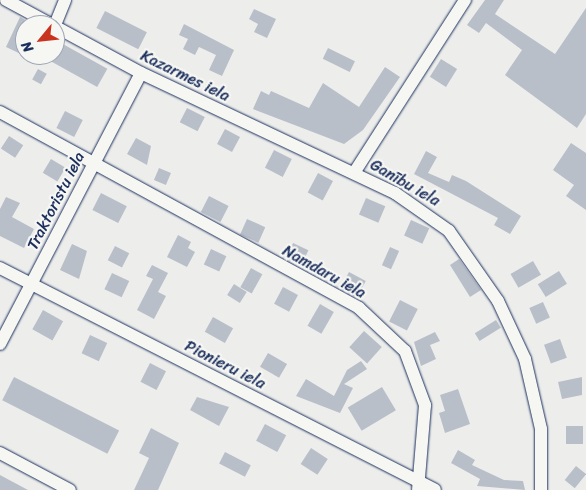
<!DOCTYPE html>
<meta charset="utf-8">
<style>
body{margin:0}
#map{position:relative;width:586px;height:490px;overflow:hidden;background:#edeeec;font-family:Sriracha,sans-serif}
div>[style]{position:absolute}
.building>*{inset:0;background:#b9bfc8;transform-origin:0 0}
.roads{filter:drop-shadow(0 0 1px #1b2f5e) drop-shadow(0 0 1px #1b2f5e)}
.street>*{height:12px;margin:-6px;padding:0 6px;transform-origin:6px;border-radius:6px;background:#f6f6f2}
span{translate:-50% -50%;white-space:nowrap;text-align:center;line-height:1.15;-webkit-text-stroke:4.5px #f6f6f2;paint-order:stroke}
.street-label{font-size:16px;color:#1b2f5e}
.north{position:absolute;left:15px;top:15px;width:50px;height:50px;box-sizing:border-box;background:#f6f6f2;border:1px solid #9ea6b7;border-radius:50%;rotate:242deg;font-size:14px;font-weight:700;line-height:20px;text-align:center;color:#1b2f5e}
.north::after{content:'';display:block;margin:auto;width:18px;height:22px;background:#c8321e;clip-path:polygon(50% 0,100% 100%,50% 72%,0 100%)}
</style>
<div id="map">
<div class="building">
<i style="clip-path:polygon(485px 0,504px 0,495px 14px,555px 54px,586px 8px,586px 114px,577px 128px,505px 75px,522px 50px,486px 23px,479px 33px,467px 25px)"></i>
<i style="clip-path:polygon(254px 9px,276px 19px,267px 38px,254px 32px,258px 24px,249px 19px)"></i>
<i style="left:105px;top:11px;width:47px;height:19px;rotate:27deg"></i>
<i style="clip-path:polygon(20px 17px,25px 20px,25px 56px,6px 47px)"></i>
<i style="clip-path:polygon(184px 24px,234px 50px,222px 76px,209px 70px,216px 55px,199px 47px,195px 55px,183px 49px,188px 39px,179px 35px)"></i>
<i style="left:61px;top:43px;width:53px;height:21px;rotate:29deg"></i>
<i style="left:328px;top:48px;width:30px;height:12px;rotate:26deg"></i>
<i style="left:441px;top:59px;width:19px;height:21px;rotate:32deg"></i>
<i style="clip-path:polygon(385px 67px,400px 77px,363px 130px,344px 144px,253px 109px,261px 91px,269px 95px,271px 91px,309px 108px,323px 83px,359px 107px)"></i>
<i style="left:38px;top:69px;width:10px;height:12px;rotate:29deg"></i>
<i style="left:187px;top:108px;width:20px;height:16px;rotate:27deg"></i>
<i style="left:65px;top:111px;width:20px;height:19px;rotate:27deg"></i>
<i style="left:225px;top:129px;width:17px;height:17px;rotate:28deg"></i>
<i style="left:9px;top:136px;width:17px;height:15px;rotate:33deg"></i>
<i style="clip-path:polygon(136px 138px,151px 146px,147px 165px,127px 154px)"></i>
<i style="clip-path:polygon(571px 143px,586px 153px,586px 210px,566px 196px,574px 185px,553px 170px)"></i>
<i style="left:274px;top:150px;width:20px;height:20px;rotate:27deg"></i>
<i style="clip-path:polygon(426px 151px,437px 157px,428px 173px,449px 182px,452px 175px,466px 181px,521px 216px,510px 234px,494px 225px,498px 218px,414px 174px)"></i>
<i style="left:51px;top:159px;width:17px;height:16px;rotate:31deg"></i>
<i style="left:159px;top:168px;width:13px;height:13px;rotate:23deg"></i>
<i style="left:318px;top:173px;width:17px;height:22px;rotate:28deg"></i>
<i style="left:101px;top:193px;width:29px;height:19px;rotate:27deg"></i>
<i style="left:209px;top:196px;width:22px;height:18px;rotate:27deg"></i>
<i style="clip-path:polygon(6px 197px,20px 203px,12px 217px,34px 229px,24px 248px,0 236px,0 209px)"></i>
<i style="left:366px;top:198px;width:21px;height:18px;rotate:23deg"></i>
<i style="left:247px;top:219px;width:20px;height:17px;rotate:24deg"></i>
<i style="left:411px;top:220px;width:20px;height:17px;rotate:24deg"></i>
<i style="clip-path:polygon(178px 235px,191px 242px,188px 248px,195px 252px,187px 267px,167px 257px)"></i>
<i style="left:293px;top:243px;width:17px;height:17px;rotate:25deg"></i>
<i style="clip-path:polygon(72px 244px,87px 251px,79px 279px,60px 270px)"></i>
<i style="left:115px;top:246px;width:16px;height:16px;rotate:27deg"></i>
<i style="left:390px;top:247px;width:10px;height:20px;rotate:24deg"></i>
<i style="left:211px;top:249px;width:17px;height:17px;rotate:25deg"></i>
<i style="clip-path:polygon(459px 259px,481px 290px,470px 297px,450px 265px)"></i>
<i style="left:533px;top:261px;width:16px;height:26px;rotate:60deg"></i>
<i style="clip-path:polygon(152px 265px,168px 273px,158px 292px,166px 296px,154px 319px,137px 310px,153px 279px,146px 276px)"></i>
<i style="left:251px;top:268px;width:13px;height:22px;rotate:29deg"></i>
<i style="left:559px;top:271px;width:15px;height:25px;rotate:58deg"></i>
<i style="left:349px;top:272px;width:19px;height:19px;rotate:28deg"></i>
<i style="left:112px;top:273px;width:19px;height:18px;rotate:25deg"></i>
<i style="left:234px;top:284px;width:15px;height:13px;rotate:32deg"></i>
<i style="left:283px;top:287px;width:17px;height:19px;rotate:28deg"></i>
<i style="left:400px;top:300px;width:20px;height:24px;rotate:27deg"></i>
<i style="left:543px;top:302px;width:17px;height:15px;rotate:66deg"></i>
<i style="left:320px;top:304px;width:16px;height:25px;rotate:30deg"></i>
<i style="left:43px;top:310px;width:23px;height:22px;rotate:29deg"></i>
<i style="left:213px;top:317px;width:23px;height:17px;rotate:29deg"></i>
<i style="left:496px;top:320px;width:9px;height:25px;rotate:58deg"></i>
<i style="left:364px;top:331px;width:24px;height:22px;rotate:42deg"></i>
<i style="clip-path:polygon(435px 332px,440px 341px,430px 345px,436px 359px,421px 366px,414px 342px)"></i>
<i style="left:90px;top:335px;width:19px;height:20px;rotate:25deg"></i>
<i style="left:560px;top:339px;width:20px;height:17px;rotate:70deg"></i>
<i style="left:268px;top:353px;width:22px;height:16px;rotate:30deg"></i>
<i style="clip-path:polygon(361px 361px,367px 369px,344px 384px,353px 388px,340px 413px,296px 396px,306px 379px,334px 396px,347px 370px)"></i>
<i style="left:150px;top:363px;width:18px;height:21px;rotate:27deg"></i>
<i style="left:14px;top:377px;width:118px;height:26px;rotate:27deg"></i>
<i style="clip-path:polygon(582px 377px,582px 395px,562px 399px,558px 382px)"></i>
<i style="left:382px;top:387px;width:27px;height:40px;rotate:59deg"></i>
<i style="clip-path:polygon(458px 389px,470px 424px,445px 433px,439px 413px,445px 411px,440px 395px)"></i>
<i style="clip-path:polygon(197px 397px,229px 407px,219px 426px,190px 410px)"></i>
<i style="left:265px;top:424px;width:24px;height:19px;rotate:28deg"></i>
<i style="left:566px;top:426px;width:17px;height:18px"></i>
<i style="clip-path:polygon(151px 428px,179px 443px,158px 490px,134px 490px,149px 458px,139px 453px)"></i>
<i style="left:311px;top:448px;width:20px;height:19px;rotate:33deg"></i>
<i style="clip-path:polygon(458px 450px,475px 460px,472px 465px,504px 480px,523px 481px,525px 490px,477px 486px,480px 479px,451px 463px)"></i>
<i style="left:225px;top:452px;width:29px;height:13px;rotate:27deg"></i>
<i style="left:576px;top:466px;width:13px;height:18px;rotate:39deg"></i>
<i style="clip-path:polygon(0 475px,28px 490px,0 490px)"></i>
</div>
<div class="roads">
<div class="street">
<i style="left:6px;top:0;width:153px;rotate:28.4deg"></i>
<i style="left:141px;top:73px;width:281px;rotate:25.3deg"></i>
<i style="left:395px;top:193px;width:66px;rotate:35.1deg"></i>
<i style="left:449px;top:231px;width:85px;rotate:55deg"></i>
<i style="left:498px;top:301px;width:64px;rotate:65deg"></i>
<i style="left:525px;top:359px;width:72px;rotate:77.1deg"></i>
<i style="left:541px;top:429px;width:61px;rotate:90deg"></i>
<i style="left:55px;top:25px;width:27px;rotate:-68deg"></i>
<i style="left:0;top:112px;width:409px;rotate:28.6deg"></i>
<i style="left:359px;top:308px;width:63px;rotate:43.1deg"></i>
<i style="left:405px;top:351px;width:58px;rotate:69.7deg"></i>
<i style="left:425px;top:405px;width:85px;rotate:94.7deg"></i>
<i style="left:354px;top:173px;width:206px;rotate:-57.3deg"></i>
<i style="left:0;top:268px;width:488px;rotate:27deg"></i>
<i style="left:0;top:344px;width:305px;rotate:-62.5deg"></i>
<i style="left:0;top:453px;width:79px;rotate:27.9deg"></i>
</div>
</div>
<div class="street-label">
<span style="left:185px;top:76px;rotate:26deg">Kazarmes iela</span>
<span style="left:405px;top:183px;rotate:30deg">Ganību iela</span>
<span style="left:56px;top:201px;rotate:-63deg">Traktoristu iela</span>
<span style="left:324px;top:272px;rotate:29deg">Namdaru iela</span>
<span style="left:225px;top:365px;rotate:27deg">Pionieru iela</span>
</div>
<div class="north">N</div>
</div>
